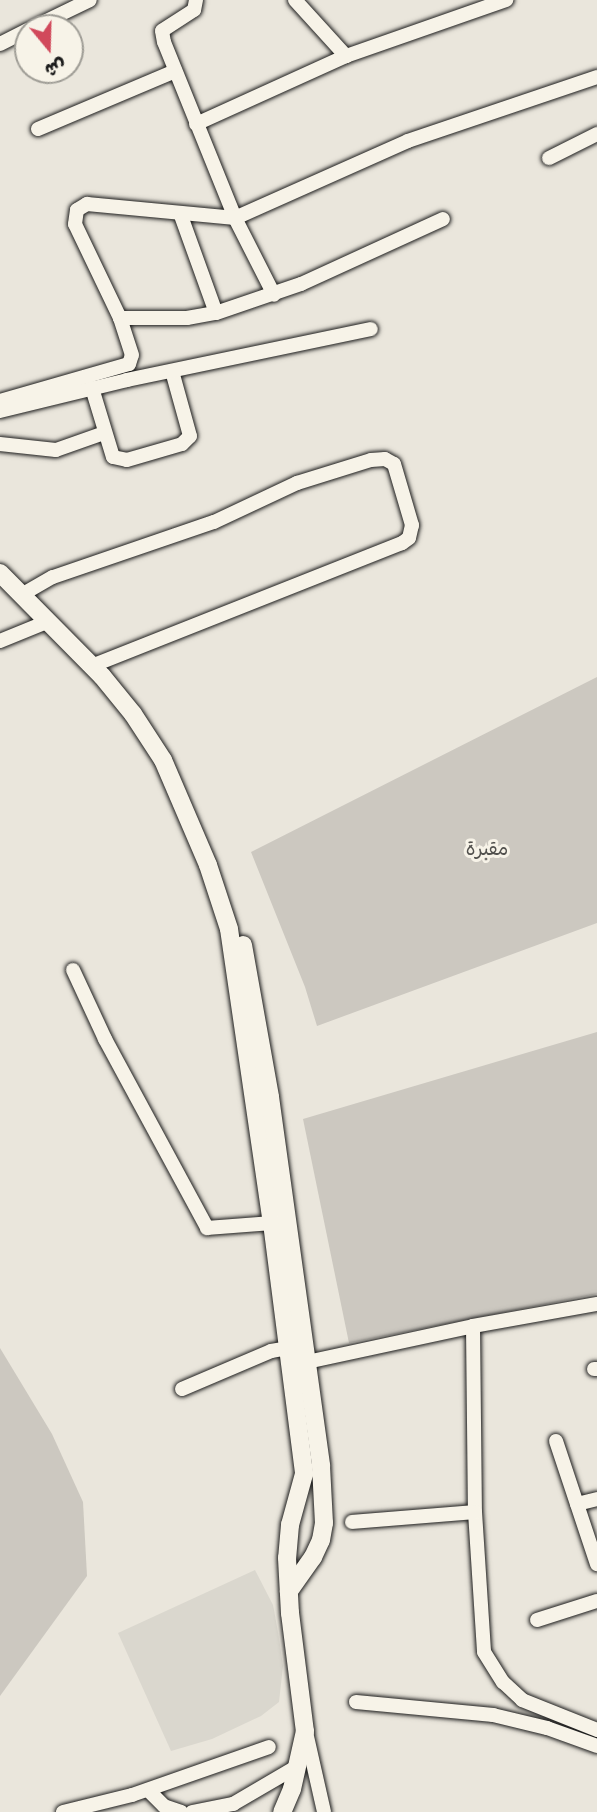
<!DOCTYPE html>
<meta charset="utf-8">
<style>
body{margin:0}
#map{position:relative;width:597px;height:1812px;overflow:hidden;background:#eae6dc;font-family:Kalam,"Playpen Sans Arabic",sans-serif}
div>[style]{position:absolute}
.built>*{inset:0;background:#dad7ce}
.green>*{inset:0;background:#ccc8c0}
.roads{filter:drop-shadow(0 0 2px #1c1c1c) drop-shadow(0 0 2px #1c1c1c)}
.minor>*{height:14px;margin:-7px;padding:0 7px;transform-origin:7px;border-radius:7px;background:#f7f3e8}
.tertiary>*{height:18px;margin:-9px;padding:0 9px;transform-origin:9px;border-radius:9px;background:#f7f3e8}
span{translate:-50% -50%;white-space:nowrap;text-align:center;line-height:1.15;-webkit-text-stroke:6px #f7f3e8;paint-order:stroke}
.park-label{font-size:19px;color:#51504d}
.north{position:absolute;left:14px;top:14px;width:70px;height:70px;box-sizing:border-box;background:#f7f3e8;border:2px solid #9f9d96;border-radius:50%;rotate:161deg;font-size:19px;font-weight:700;line-height:28px;text-align:center;color:#1c1c1c}
.north::after{content:'';display:block;margin:auto;width:24px;height:32px;background:#d1495b;clip-path:polygon(50% 0,100% 100%,50% 72%,0 100%)}
</style>
<div id="map">
<div class="built">
<i style="clip-path:polygon(255px 1570px,273px 1605px,278px 1632px,283px 1666px,279px 1702px,261px 1716px,212px 1739px,171px 1751px,118px 1633px)"></i>
</div>
<div class="green">
<i style="clip-path:polygon(597px 677px,597px 923px,317px 1026px,305px 987px,251px 852px)"></i>
<i style="clip-path:polygon(597px 1032px,597px 1294px,349px 1343px,303px 1119px)"></i>
<i style="clip-path:polygon(0 1348px,52px 1434px,83px 1502px,87px 1576px,0 1696px)"></i>
</div>
<div class="roads">
<div class="minor">
<i style="left:196px;top:0;width:10px;rotate:101deg"></i>
<i style="left:194px;top:10px;width:38px;rotate:147deg"></i>
<i style="left:162px;top:31px;width:11px;rotate:80deg"></i>
<i style="left:164px;top:42px;width:190px;rotate:68deg"></i>
<i style="left:235px;top:218px;width:86px;rotate:63.1deg"></i>
<i style="left:295px;top:0;width:76px;rotate:47.7deg"></i>
<i style="left:32px;top:28px;width:64px;rotate:-25.8deg"></i>
<i style="left:0;top:44px;width:31px;rotate:-27deg"></i>
<i style="left:196px;top:124px;width:165px;rotate:-24.4deg"></i>
<i style="left:346px;top:56px;width:170px;rotate:-19.3deg"></i>
<i style="left:38px;top:129px;width:149px;rotate:-22.9deg"></i>
<i style="left:549px;top:158px;width:54px;rotate:-26.6deg"></i>
<i style="left:180px;top:213px;width:106px;rotate:70.2deg"></i>
<i style="left:120px;top:318px;width:67px"></i>
<i style="left:187px;top:318px;width:29px;rotate:-10deg"></i>
<i style="left:216px;top:313px;width:90px;rotate:-18.8deg"></i>
<i style="left:301px;top:284px;width:156px;rotate:-24.6deg"></i>
<i style="left:92px;top:388px;width:72px;rotate:73.1deg"></i>
<i style="left:113px;top:457px;width:14px;rotate:12deg"></i>
<i style="left:127px;top:460px;width:57px;rotate:-16.2deg"></i>
<i style="left:182px;top:444px;width:11px;rotate:-45deg"></i>
<i style="left:190px;top:436px;width:67px;rotate:-105.5deg"></i>
<i style="left:0;top:401px;width:134px;rotate:-16deg"></i>
<i style="left:129px;top:364px;width:9px;rotate:-72deg"></i>
<i style="left:132px;top:355px;width:39px;rotate:-108deg"></i>
<i style="left:120px;top:318px;width:104px;rotate:-115.6deg"></i>
<i style="left:75px;top:224px;width:14px;rotate:-82deg"></i>
<i style="left:77px;top:210px;width:12px;rotate:-31deg"></i>
<i style="left:87px;top:204px;width:149px;rotate:5.4deg"></i>
<i style="left:235px;top:218px;width:189px;rotate:-24deg"></i>
<i style="left:408px;top:141px;width:200px;rotate:-18.7deg"></i>
<i style="left:0;top:411px;width:131px;rotate:-13.7deg"></i>
<i style="left:127px;top:380px;width:249px;rotate:-11.8deg"></i>
<i style="left:0;top:444px;width:56px;rotate:6.1deg"></i>
<i style="left:56px;top:450px;width:51px;rotate:-19.5deg"></i>
<i style="left:23px;top:594px;width:34px;rotate:-30deg"></i>
<i style="left:53px;top:577px;width:170px;rotate:-18.9deg"></i>
<i style="left:214px;top:522px;width:92px;rotate:-25.2deg"></i>
<i style="left:297px;top:483px;width:77px;rotate:-17.3deg"></i>
<i style="left:371px;top:460px;width:14px;rotate:-4deg"></i>
<i style="left:385px;top:459px;width:10px;rotate:29deg"></i>
<i style="left:394px;top:464px;width:64px;rotate:73.6deg"></i>
<i style="left:412px;top:525px;width:13px;rotate:103deg"></i>
<i style="left:409px;top:538px;width:9px;rotate:144deg"></i>
<i style="left:402px;top:543px;width:334px;rotate:158.4deg"></i>
<i style="left:0;top:641px;width:53px;rotate:-22.2deg"></i>
<i style="left:73px;top:970px;width:76px;rotate:65.1deg"></i>
<i style="left:105px;top:1039px;width:215px;rotate:61.6deg"></i>
<i style="left:207px;top:1228px;width:65px;rotate:-4.4deg"></i>
<i style="left:473px;top:1326px;width:186px;rotate:89.4deg"></i>
<i style="left:475px;top:1512px;width:140px;rotate:86.3deg"></i>
<i style="left:484px;top:1652px;width:36px;rotate:58deg"></i>
<i style="left:503px;top:1682px;width:26px;rotate:43deg"></i>
<i style="left:522px;top:1700px;width:81px;rotate:21.8deg"></i>
<i style="left:307px;top:1362px;width:170px;rotate:-12.2deg"></i>
<i style="left:473px;top:1326px;width:126px;rotate:-10.1deg"></i>
<i style="left:594px;top:1369px;width:3px"></i>
<i style="left:182px;top:1389px;width:97px;rotate:-23.1deg"></i>
<i style="left:271px;top:1351px;width:17px;rotate:-10deg"></i>
<i style="left:556px;top:1441px;width:130px;rotate:71.6deg"></i>
<i style="left:577px;top:1504px;width:21px;rotate:-14deg"></i>
<i style="left:352px;top:1522px;width:123px;rotate:-4.6deg"></i>
<i style="left:537px;top:1620px;width:63px;rotate:-17.6deg"></i>
<i style="left:356px;top:1702px;width:138px;rotate:5.4deg"></i>
<i style="left:493px;top:1715px;width:56px;rotate:13.5deg"></i>
<i style="left:547px;top:1728px;width:53px;rotate:19.8deg"></i>
<i style="left:306px;top:1732px;width:82px;rotate:77.3deg"></i>
<i style="left:148px;top:1790px;width:23px;rotate:45deg"></i>
<i style="left:164px;top:1806px;width:18px;rotate:19deg"></i>
<i style="left:63px;top:1812px;width:71px;rotate:-13.8deg"></i>
<i style="left:132px;top:1795px;width:145px;rotate:-19.3deg"></i>
<i style="left:192px;top:1812px;width:42px;rotate:-11deg"></i>
<i style="left:233px;top:1804px;width:75px;rotate:-30.3deg"></i>
</div>
<div class="tertiary">
<i style="left:0;top:573px;width:145px;rotate:45.3deg"></i>
<i style="left:102px;top:676px;width:49px;rotate:50.8deg"></i>
<i style="left:133px;top:714px;width:55px;rotate:56.9deg"></i>
<i style="left:163px;top:760px;width:114px;rotate:66.8deg"></i>
<i style="left:208px;top:865px;width:67px;rotate:71.8deg"></i>
<i style="left:229px;top:929px;width:297px;rotate:81.7deg"></i>
<i style="left:272px;top:1223px;width:253px;rotate:82.7deg"></i>
<i style="left:304px;top:1474px;width:53px;rotate:105.4deg"></i>
<i style="left:290px;top:1525px;width:33px;rotate:95deg"></i>
<i style="left:287px;top:1558px;width:55px;rotate:86.9deg"></i>
<i style="left:290px;top:1613px;width:119px;rotate:82.8deg"></i>
<i style="left:305px;top:1731px;width:59px;rotate:102.6deg"></i>
<i style="left:292px;top:1789px;width:25px;rotate:113deg"></i>
<i style="left:243px;top:945px;width:154px;rotate:79.9deg"></i>
<i style="left:270px;top:1097px;width:373px;rotate:82.1deg"></i>
<i style="left:321px;top:1466px;width:57px;rotate:87deg"></i>
<i style="left:324px;top:1523px;width:17px;rotate:100deg"></i>
<i style="left:321px;top:1540px;width:19px;rotate:115deg"></i>
<i style="left:313px;top:1557px;width:42px;rotate:125.2deg"></i>
</div>
</div>
<div class="park-label">
<span style="left:487px;top:851px">مقبرة</span>
</div>
<div class="north">ش</div>
</div>
